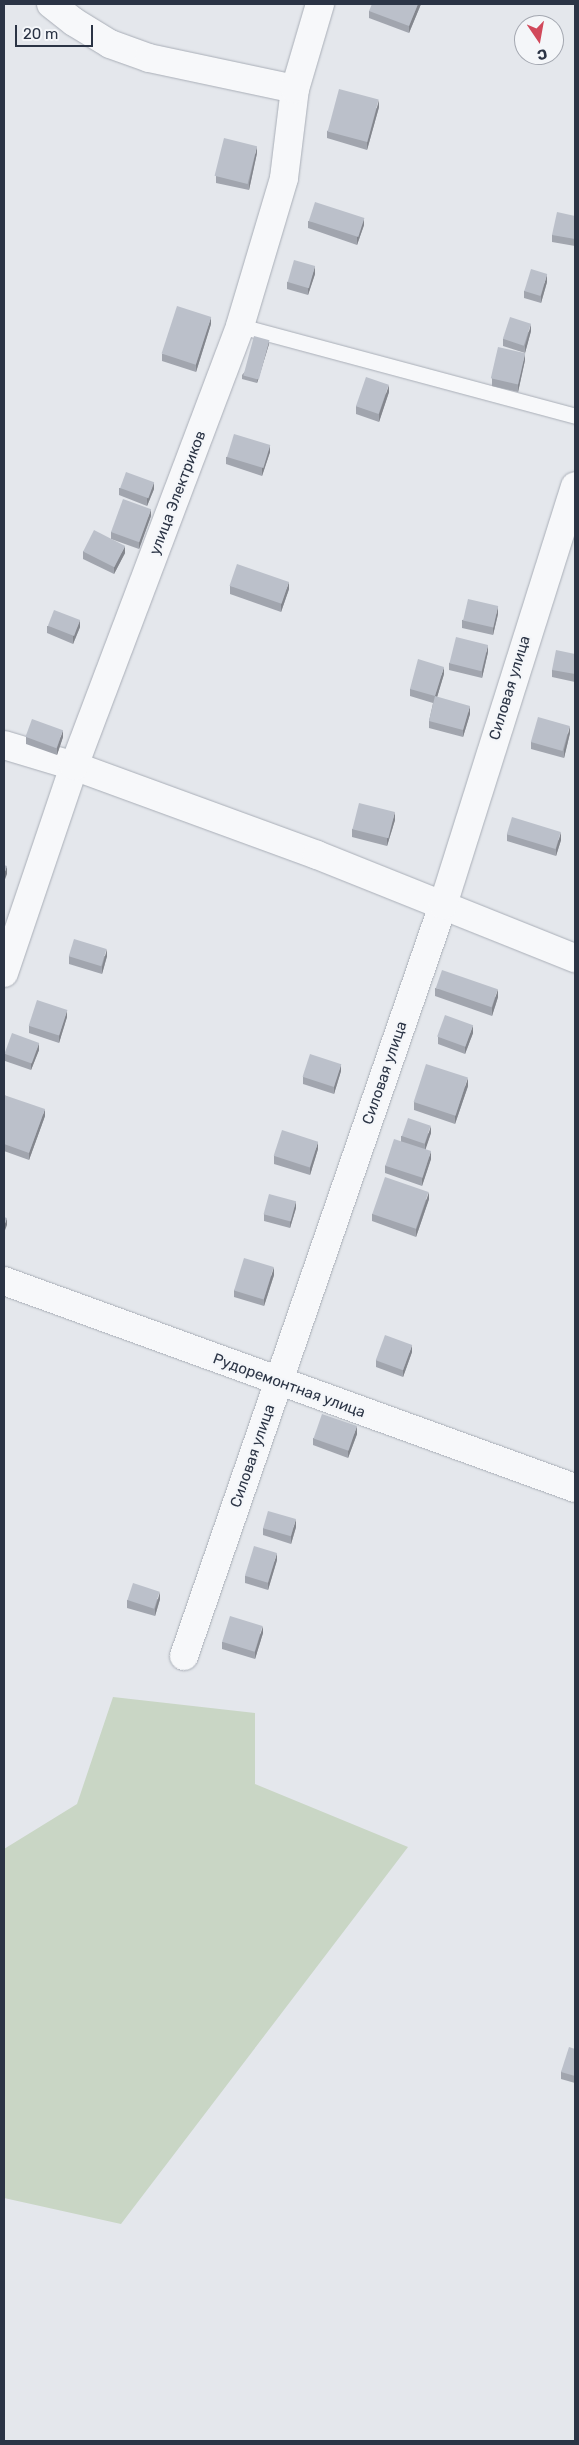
<!DOCTYPE html>
<meta charset="utf-8">
<style>
body{margin:0}
#map{position:relative;width:579px;height:2445px;overflow:hidden;background:#e4e7ec;font-family:Rubik,sans-serif}
div>[style]{position:absolute}
.green>*{inset:0;background:#c9d6c5}
.roads{filter:drop-shadow(0 0 1px #a9aeb7) drop-shadow(0 0 1px #a9aeb7)}
.lane>*{height:15px;margin:-7.5px;padding:0 7.5px;transform-origin:7.5px;border-radius:7.5px;background:#f7f8fa}
.street>*{height:28px;margin:-14px;padding:0 14px;transform-origin:14px;border-radius:14px;background:#f7f8fa}
.wall>*{inset:0;background:#a1a5ae}
.shaded-wall>*{inset:0;background:#83868d}
.building>*{inset:0;background:#bbc0ca;transform-origin:0 0}
span{translate:-50% -50%;white-space:nowrap;text-align:center;line-height:1.15;-webkit-text-stroke:4.5px #f4f6f9;paint-order:stroke}
.street-label{font-size:15px;color:#2b3445}
.frame{position:absolute;inset:0;border:5px solid #2b3445;pointer-events:none}
.north{position:absolute;left:514px;top:15px;width:50px;height:50px;box-sizing:border-box;background:#f4f6f9;border:1px solid #a4a8b1;border-radius:50%;rotate:168deg;font-size:14px;font-weight:700;line-height:20px;text-align:center;color:#2b3445}
.north::after{content:'';display:block;margin:auto;width:18px;height:22px;background:#d1495b;clip-path:polygon(50% 0,100% 100%,50% 72%,0 100%)}
.scale{position:absolute;left:15px;top:25px;width:78px;height:22px;box-sizing:border-box;border:2px solid #2b3445;border-top:0;padding-left:6px;font-size:15px;line-height:18px;white-space:nowrap;color:#2b3445;-webkit-text-stroke:4px #f4f6f9;paint-order:stroke}
</style>
<div id="map">
<div class="green">
<i style="clip-path:polygon(113px 1697px,255px 1713px,255px 1784px,408px 1847px,121px 2224px,4px 2198px,4px 1849px,77px 1804px)"></i>
</div>
<div class="roads">
<div class="lane">
<i style="left:240px;top:326px;width:347px;rotate:15deg"></i>
</div>
<div class="street">
<i style="left:51px;top:4px;width:29px;rotate:38deg"></i>
<i style="left:74px;top:22px;width:42px;rotate:31.4deg"></i>
<i style="left:110px;top:44px;width:41px;rotate:19.7deg"></i>
<i style="left:149px;top:58px;width:149px;rotate:12deg"></i>
<i style="left:4px;top:745px;width:73px;rotate:16.7deg"></i>
<i style="left:74px;top:766px;width:259px;rotate:20.1deg"></i>
<i style="left:317px;top:855px;width:278px;rotate:21.8deg"></i>
<i style="left:4px;top:973px;width:219px;rotate:-71.3deg"></i>
<i style="left:74px;top:766px;width:470px;rotate:-69.3deg"></i>
<i style="left:240px;top:326px;width:154px;rotate:-73.4deg"></i>
<i style="left:284px;top:178px;width:90px;rotate:-83deg"></i>
<i style="left:295px;top:89px;width:89px;rotate:-73.6deg"></i>
<i style="left:4px;top:1281px;width:607px;rotate:19.93deg"></i>
<i style="left:184px;top:1656px;width:794px;rotate:-70.97deg"></i>
<i style="left:443px;top:905px;width:439px;rotate:-72.5deg"></i>
</div>
</div>
<div class="wall">
<i style="clip-path:polygon(421px 4px,409px 33px,369px 18px,369px 11px)"></i>
<i style="clip-path:polygon(379px 107px,367px 150px,327px 138px,327px 131px)"></i>
<i style="clip-path:polygon(257px 153px,249px 190px,216px 183px,216px 176px)"></i>
<i style="clip-path:polygon(575px 216px,575px 246px,552px 242px,552px 235px)"></i>
<i style="clip-path:polygon(308px 221px,364px 225px,357px 245px,308px 228px)"></i>
<i style="clip-path:polygon(315px 274px,308px 295px,287px 289px,287px 282px)"></i>
<i style="clip-path:polygon(547px 282px,541px 303px,524px 298px,524px 291px)"></i>
<i style="clip-path:polygon(211px 324px,196px 372px,162px 361px,162px 354px)"></i>
<i style="clip-path:polygon(531px 331px,525px 353px,503px 346px,503px 339px)"></i>
<i style="clip-path:polygon(269px 344px,257px 383px,242px 379px,242px 375px)"></i>
<i style="clip-path:polygon(525px 360px,518px 392px,492px 386px,492px 378px)"></i>
<i style="clip-path:polygon(389px 392px,379px 422px,356px 414px,356px 406px)"></i>
<i style="clip-path:polygon(270px 452px,262px 476px,226px 464px,226px 457px)"></i>
<i style="clip-path:polygon(119px 488px,154px 489px,147px 506px,119px 495px)"></i>
<i style="clip-path:polygon(151px 516px,139px 549px,111px 539px,111px 532px)"></i>
<i style="clip-path:polygon(83px 551px,125px 553px,114px 574px,83px 559px)"></i>
<i style="clip-path:polygon(230px 586px,289px 589px,281px 612px,230px 594px)"></i>
<i style="clip-path:polygon(498px 614px,493px 635px,462px 628px,462px 620px)"></i>
<i style="clip-path:polygon(47px 626px,80px 627px,73px 644px,47px 633px)"></i>
<i style="clip-path:polygon(488px 652px,482px 678px,449px 670px,449px 663px)"></i>
<i style="clip-path:polygon(575px 654px,575px 682px,552px 677px,552px 670px)"></i>
<i style="clip-path:polygon(444px 674px,437px 697px,470px 714px,463px 737px,429px 728px,429px 721px,433px 703px,410px 696px,410px 689px)"></i>
<i style="clip-path:polygon(570px 733px,564px 758px,531px 749px,531px 742px)"></i>
<i style="clip-path:polygon(26px 737px,63px 737px,57px 755px,26px 744px)"></i>
<i style="clip-path:polygon(395px 820px,387px 846px,352px 837px,352px 829px)"></i>
<i style="clip-path:polygon(507px 834px,561px 840px,556px 856px,507px 841px)"></i>
<i style="clip-path:polygon(69px 956px,107px 956px,102px 974px,69px 964px)"></i>
<i style="clip-path:polygon(435px 988px,498px 997px,492px 1016px,435px 996px)"></i>
<i style="clip-path:polygon(67px 1017px,59px 1043px,29px 1033px,29px 1026px)"></i>
<i style="clip-path:polygon(473px 1033px,465px 1054px,438px 1044px,438px 1037px)"></i>
<i style="clip-path:polygon(39px 1050px,31px 1070px,5px 1061px,5px 1054px)"></i>
<i style="clip-path:polygon(341px 1071px,334px 1094px,303px 1084px,303px 1077px)"></i>
<i style="clip-path:polygon(468px 1086px,455px 1124px,414px 1110px,414px 1102px)"></i>
<i style="clip-path:polygon(4px 1095px,45px 1116px,29px 1160px,4px 1151px)"></i>
<i style="clip-path:polygon(431px 1133px,425px 1149px,431px 1159px,422px 1186px,385px 1173px,385px 1166px,401px 1142px,401px 1136px)"></i>
<i style="clip-path:polygon(318px 1149px,310px 1175px,274px 1164px,274px 1156px)"></i>
<i style="clip-path:polygon(429px 1199px,416px 1237px,372px 1221px,372px 1214px)"></i>
<i style="clip-path:polygon(296px 1208px,290px 1228px,264px 1221px,264px 1214px)"></i>
<i style="clip-path:polygon(274px 1275px,264px 1306px,234px 1297px,234px 1290px)"></i>
<i style="clip-path:polygon(412px 1352px,403px 1377px,376px 1367px,376px 1360px)"></i>
<i style="clip-path:polygon(357px 1434px,348px 1458px,313px 1445px,313px 1438px)"></i>
<i style="clip-path:polygon(296px 1527px,291px 1544px,263px 1535px,263px 1528px)"></i>
<i style="clip-path:polygon(277px 1560px,268px 1590px,245px 1583px,245px 1576px)"></i>
<i style="clip-path:polygon(160px 1599px,155px 1616px,127px 1608px,127px 1600px)"></i>
<i style="clip-path:polygon(263px 1633px,255px 1659px,222px 1649px,222px 1642px)"></i>
<i style="clip-path:polygon(575px 2049px,575px 2083px,561px 2079px,561px 2072px)"></i>
</div>
<div class="shaded-wall">
<i style="clip-path:polygon(418px 4px,421px 4px,409px 33px,409px 26px)"></i>
<i style="clip-path:polygon(379px 100px,379px 107px,367px 150px,367px 143px)"></i>
<i style="clip-path:polygon(257px 146px,257px 153px,249px 190px,249px 183px)"></i>
<i style="clip-path:polygon(364px 218px,364px 225px,357px 245px,357px 237px)"></i>
<i style="clip-path:polygon(315px 266px,315px 274px,308px 295px,308px 288px)"></i>
<i style="clip-path:polygon(547px 274px,547px 282px,541px 303px,541px 296px)"></i>
<i style="clip-path:polygon(211px 317px,211px 324px,196px 372px,196px 364px)"></i>
<i style="clip-path:polygon(531px 324px,531px 331px,525px 353px,525px 346px)"></i>
<i style="clip-path:polygon(269px 340px,269px 344px,257px 383px,257px 379px)"></i>
<i style="clip-path:polygon(525px 353px,525px 360px,518px 392px,518px 384px)"></i>
<i style="clip-path:polygon(389px 385px,389px 392px,379px 422px,379px 414px)"></i>
<i style="clip-path:polygon(270px 445px,270px 452px,262px 476px,262px 468px)"></i>
<i style="clip-path:polygon(154px 482px,154px 489px,147px 506px,147px 499px)"></i>
<i style="clip-path:polygon(151px 509px,151px 516px,139px 549px,139px 542px)"></i>
<i style="clip-path:polygon(125px 546px,125px 553px,114px 574px,114px 567px)"></i>
<i style="clip-path:polygon(289px 582px,289px 589px,281px 612px,281px 604px)"></i>
<i style="clip-path:polygon(498px 606px,498px 614px,493px 635px,493px 628px)"></i>
<i style="clip-path:polygon(80px 620px,80px 627px,73px 644px,73px 636px)"></i>
<i style="clip-path:polygon(488px 645px,488px 652px,482px 678px,482px 671px)"></i>
<i style="clip-path:polygon(444px 667px,444px 674px,435px 704px,435px 696px)"></i>
<i style="clip-path:polygon(470px 706px,470px 714px,463px 737px,463px 730px)"></i>
<i style="clip-path:polygon(570px 726px,570px 733px,564px 758px,564px 750px)"></i>
<i style="clip-path:polygon(63px 730px,63px 737px,57px 755px,57px 748px)"></i>
<i style="clip-path:polygon(395px 812px,395px 820px,387px 846px,387px 839px)"></i>
<i style="clip-path:polygon(561px 832px,561px 840px,556px 856px,556px 849px)"></i>
<i style="clip-path:polygon(7px 866px,7px 874px,4px 882px,4px 874px)"></i>
<i style="clip-path:polygon(107px 949px,107px 956px,102px 974px,102px 967px)"></i>
<i style="clip-path:polygon(498px 989px,498px 997px,492px 1016px,492px 1008px)"></i>
<i style="clip-path:polygon(67px 1010px,67px 1017px,59px 1043px,59px 1036px)"></i>
<i style="clip-path:polygon(473px 1025px,473px 1033px,465px 1054px,465px 1047px)"></i>
<i style="clip-path:polygon(39px 1043px,39px 1050px,31px 1070px,31px 1063px)"></i>
<i style="clip-path:polygon(341px 1064px,341px 1071px,334px 1094px,334px 1086px)"></i>
<i style="clip-path:polygon(468px 1078px,468px 1086px,455px 1124px,455px 1116px)"></i>
<i style="clip-path:polygon(45px 1109px,45px 1116px,29px 1160px,29px 1153px)"></i>
<i style="clip-path:polygon(431px 1126px,431px 1133px,425px 1151px,425px 1144px)"></i>
<i style="clip-path:polygon(318px 1142px,318px 1149px,310px 1175px,310px 1168px)"></i>
<i style="clip-path:polygon(431px 1151px,431px 1159px,422px 1186px,422px 1179px)"></i>
<i style="clip-path:polygon(429px 1192px,429px 1199px,416px 1237px,416px 1230px)"></i>
<i style="clip-path:polygon(296px 1201px,296px 1208px,290px 1228px,290px 1221px)"></i>
<i style="clip-path:polygon(7px 1218px,7px 1225px,4px 1233px,4px 1226px)"></i>
<i style="clip-path:polygon(274px 1267px,274px 1275px,264px 1306px,264px 1299px)"></i>
<i style="clip-path:polygon(412px 1345px,412px 1352px,403px 1377px,403px 1370px)"></i>
<i style="clip-path:polygon(357px 1426px,357px 1434px,348px 1458px,348px 1450px)"></i>
<i style="clip-path:polygon(296px 1519px,296px 1527px,291px 1544px,291px 1536px)"></i>
<i style="clip-path:polygon(277px 1553px,277px 1560px,268px 1590px,268px 1583px)"></i>
<i style="clip-path:polygon(160px 1592px,160px 1599px,155px 1616px,155px 1609px)"></i>
<i style="clip-path:polygon(263px 1626px,263px 1633px,255px 1659px,255px 1652px)"></i>
</div>
<div class="building">
<i style="clip-path:polygon(372px 4px,418px 4px,409px 26px,369px 11px)"></i>
<i style="left:339px;top:89px;width:41px;height:44px;rotate:15deg"></i>
<i style="left:224px;top:138px;width:34px;height:39px;rotate:14deg"></i>
<i style="left:315px;top:202px;width:52px;height:20px;rotate:18deg"></i>
<i style="clip-path:polygon(557px 212px,575px 216px,575px 239px,552px 235px)"></i>
<i style="left:294px;top:260px;width:22px;height:23px;rotate:16deg"></i>
<i style="left:531px;top:269px;width:17px;height:23px;rotate:17deg"></i>
<i style="left:177px;top:306px;width:36px;height:50px;rotate:18deg"></i>
<i style="left:510px;top:317px;width:22px;height:23px;rotate:18deg"></i>
<i style="left:254px;top:336px;width:16px;height:41px;rotate:15deg"></i>
<i style="left:498px;top:347px;width:28px;height:32px;rotate:13deg"></i>
<i style="left:366px;top:377px;width:24px;height:31px;rotate:19deg"></i>
<i style="left:234px;top:434px;width:38px;height:24px;rotate:17deg"></i>
<i style="left:126px;top:472px;width:30px;height:17px;rotate:20deg"></i>
<i style="left:123px;top:499px;width:30px;height:35px;rotate:20deg"></i>
<i style="left:94px;top:530px;width:35px;height:24px;rotate:27deg"></i>
<i style="left:237px;top:564px;width:55px;height:23px;rotate:19deg"></i>
<i style="left:468px;top:599px;width:31px;height:22px;rotate:13deg"></i>
<i style="left:54px;top:610px;width:28px;height:17px;rotate:21deg"></i>
<i style="left:456px;top:637px;width:33px;height:27px;rotate:14deg"></i>
<i style="clip-path:polygon(556px 650px,575px 654px,575px 674px,552px 670px)"></i>
<i style="clip-path:polygon(418px 659px,444px 667px,435px 696px,470px 706px,463px 730px,429px 721px,435px 696px,410px 689px)"></i>
<i style="left:538px;top:717px;width:33px;height:26px;rotate:16deg"></i>
<i style="left:32px;top:719px;width:33px;height:19px;rotate:20deg"></i>
<i style="left:359px;top:803px;width:37px;height:27px;rotate:14deg"></i>
<i style="left:512px;top:817px;width:51px;height:18px;rotate:17deg"></i>
<i style="clip-path:polygon(4px 865px,7px 866px,4px 874px)"></i>
<i style="left:74px;top:939px;width:34px;height:18px;rotate:17deg"></i>
<i style="left:442px;top:970px;width:59px;height:19px;rotate:19deg"></i>
<i style="left:37px;top:1000px;width:32px;height:27px;rotate:18deg"></i>
<i style="left:445px;top:1015px;width:30px;height:23px;rotate:20deg"></i>
<i style="left:12px;top:1033px;width:29px;height:22px;rotate:20deg"></i>
<i style="left:310px;top:1054px;width:33px;height:24px;rotate:18deg"></i>
<i style="left:426px;top:1064px;width:44px;height:40px;rotate:18deg"></i>
<i style="clip-path:polygon(4px 1095px,45px 1109px,29px 1153px,4px 1144px)"></i>
<i style="left:408px;top:1118px;width:24px;height:19px;rotate:19deg"></i>
<i style="left:282px;top:1130px;width:38px;height:27px;rotate:18deg"></i>
<i style="left:394px;top:1139px;width:39px;height:28px;rotate:18deg"></i>
<i style="left:385px;top:1177px;width:46px;height:39px;rotate:19deg"></i>
<i style="left:269px;top:1194px;width:28px;height:21px;rotate:15deg"></i>
<i style="clip-path:polygon(4px 1217px,7px 1218px,4px 1226px)"></i>
<i style="left:244px;top:1258px;width:31px;height:34px;rotate:17deg"></i>
<i style="left:385px;top:1335px;width:29px;height:27px;rotate:20deg"></i>
<i style="left:322px;top:1414px;width:37px;height:26px;rotate:19deg"></i>
<i style="left:268px;top:1511px;width:29px;height:18px;rotate:16deg"></i>
<i style="left:254px;top:1546px;width:24px;height:31px;rotate:17deg"></i>
<i style="left:133px;top:1583px;width:28px;height:18px;rotate:18deg"></i>
<i style="left:230px;top:1616px;width:34px;height:27px;rotate:17deg"></i>
<i style="clip-path:polygon(569px 2047px,575px 2049px,575px 2076px,561px 2072px)"></i>
</div>
<div class="street-label">
<span style="left:178px;top:493px;rotate:-69deg">улица Электриков</span>
<span style="left:510px;top:688px;rotate:-73deg">Силовая улица</span>
<span style="left:385px;top:1073px;rotate:-71deg">Силовая улица</span>
<span style="left:289px;top:1386px;rotate:20deg">Рудоремонтная улица</span>
<span style="left:253px;top:1456px;rotate:-71deg">Силовая улица</span>
</div>
<div class="frame"></div>
<div class="north">С</div>
<div class="scale">20 m</div>
</div>
